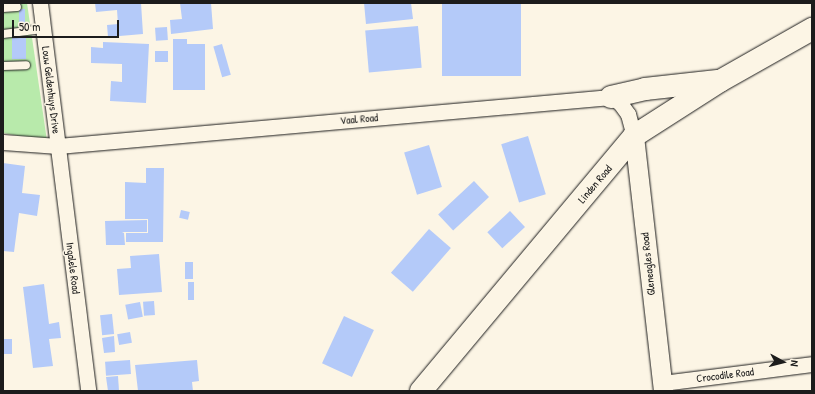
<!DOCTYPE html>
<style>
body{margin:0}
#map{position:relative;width:815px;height:394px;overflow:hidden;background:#fcf5e5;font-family:"Patrick Hand",sans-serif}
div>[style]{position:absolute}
.green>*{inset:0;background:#b8eaab}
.building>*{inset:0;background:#b4caf9;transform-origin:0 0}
.roads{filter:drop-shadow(0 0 1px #1c1c1c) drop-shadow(0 0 1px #1c1c1c)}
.service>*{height:8px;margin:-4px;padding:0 4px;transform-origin:4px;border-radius:4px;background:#fcf5e5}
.minor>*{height:15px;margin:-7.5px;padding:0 7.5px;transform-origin:7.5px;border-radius:7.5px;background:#fcf5e5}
.tertiary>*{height:19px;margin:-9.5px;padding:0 9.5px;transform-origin:9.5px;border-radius:9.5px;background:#fcf5e5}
.secondary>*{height:22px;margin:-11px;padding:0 11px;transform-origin:11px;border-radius:11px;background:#fcf5e5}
span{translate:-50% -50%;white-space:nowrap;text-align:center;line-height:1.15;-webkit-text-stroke:3px #fcf5e5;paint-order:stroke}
.street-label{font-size:11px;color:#1c1c1c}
.frame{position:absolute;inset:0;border:4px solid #1c1c1c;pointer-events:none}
.north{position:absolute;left:763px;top:342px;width:40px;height:40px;-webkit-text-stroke:3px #fcf5e5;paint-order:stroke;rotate:97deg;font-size:11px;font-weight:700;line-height:16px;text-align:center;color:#1c1c1c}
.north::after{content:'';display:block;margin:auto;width:14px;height:18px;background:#1c1c1c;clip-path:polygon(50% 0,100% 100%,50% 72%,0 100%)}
.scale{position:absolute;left:12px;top:20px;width:107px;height:18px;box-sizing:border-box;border:2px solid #1c1c1c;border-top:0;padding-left:5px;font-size:12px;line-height:14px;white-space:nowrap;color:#1c1c1c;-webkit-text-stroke:3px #fcf5e5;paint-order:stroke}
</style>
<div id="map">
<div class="green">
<i style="clip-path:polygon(3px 3px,27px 3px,47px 141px,3px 133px)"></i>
</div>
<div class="building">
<i style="clip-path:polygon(95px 3px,141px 3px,143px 34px,108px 37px,107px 25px,118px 24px,117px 10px,96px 12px)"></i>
<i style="clip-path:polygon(180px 3px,211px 3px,213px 29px,171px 34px,170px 20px,182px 19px)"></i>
<i style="clip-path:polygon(364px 3px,411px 3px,413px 19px,366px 24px)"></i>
<i style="left:442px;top:3px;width:79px;height:73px"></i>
<i style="left:19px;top:9px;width:6px;height:15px"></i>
<i style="left:418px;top:26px;width:42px;height:53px;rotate:85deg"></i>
<i style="left:167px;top:27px;width:13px;height:12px;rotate:86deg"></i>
<i style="left:12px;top:37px;width:14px;height:22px"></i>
<i style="clip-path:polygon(173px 39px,187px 39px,187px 44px,205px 44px,205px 90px,173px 90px)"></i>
<i style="clip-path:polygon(103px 42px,149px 44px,146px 103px,110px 101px,111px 81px,122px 82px,122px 64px,91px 63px,91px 47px,103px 48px)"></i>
<i style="left:222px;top:44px;width:32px;height:9px;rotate:74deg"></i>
<i style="left:168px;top:51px;width:11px;height:13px;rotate:90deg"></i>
<i style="left:528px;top:136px;width:61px;height:28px;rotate:73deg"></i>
<i style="left:429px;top:145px;width:44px;height:26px;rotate:73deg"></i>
<i style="clip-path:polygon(3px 163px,25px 166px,22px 193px,40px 195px,37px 216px,19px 213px,14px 252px,3px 251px)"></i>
<i style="clip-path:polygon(146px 168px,164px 168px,163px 242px,126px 242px,126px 233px,148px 233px,148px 219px,125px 219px,125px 182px,146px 183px)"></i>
<i style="left:474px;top:181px;width:22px;height:49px;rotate:47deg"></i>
<i style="left:181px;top:210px;width:9px;height:8px;rotate:13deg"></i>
<i style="left:510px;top:211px;width:22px;height:31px;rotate:47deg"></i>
<i style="clip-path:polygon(147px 220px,147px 232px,122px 232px,124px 233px,125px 245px,106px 245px,105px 221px)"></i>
<i style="left:429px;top:229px;width:29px;height:58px;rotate:41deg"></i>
<i style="clip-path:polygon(159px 254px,162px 292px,119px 295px,117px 269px,131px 268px,130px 256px)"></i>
<i style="left:185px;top:262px;width:8px;height:17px"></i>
<i style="left:188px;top:282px;width:6px;height:18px"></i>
<i style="clip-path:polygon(44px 284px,49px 324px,59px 322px,61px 338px,49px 339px,53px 366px,33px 368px,23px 287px)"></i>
<i style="left:154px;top:301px;width:14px;height:11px;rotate:86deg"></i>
<i style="left:140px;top:302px;width:15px;height:15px;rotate:79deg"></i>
<i style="left:112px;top:314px;width:20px;height:12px;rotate:84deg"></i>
<i style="left:344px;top:316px;width:33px;height:52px;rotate:25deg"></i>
<i style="left:130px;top:332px;width:11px;height:13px;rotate:80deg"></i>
<i style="clip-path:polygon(114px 336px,115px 352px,104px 353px,102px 338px)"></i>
<i style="left:3px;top:339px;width:9px;height:15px"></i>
<i style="left:130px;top:360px;width:14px;height:25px;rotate:86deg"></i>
<i style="clip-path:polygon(197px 360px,199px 381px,192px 382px,193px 391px,138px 391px,135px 365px)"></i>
<i style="clip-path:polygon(118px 376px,119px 391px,108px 391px,106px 377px)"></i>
</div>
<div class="roads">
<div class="service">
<i style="left:3px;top:8px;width:14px;rotate:-4deg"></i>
<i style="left:3px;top:34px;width:40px;rotate:-7.1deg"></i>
<i style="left:3px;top:66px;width:23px;rotate:-2deg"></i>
</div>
<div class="minor">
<i style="left:40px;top:3px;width:391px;rotate:82.9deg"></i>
<i style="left:3px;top:142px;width:55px;rotate:4.2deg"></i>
<i style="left:58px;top:146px;width:555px;rotate:-5.06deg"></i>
<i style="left:611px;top:97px;width:11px;rotate:34deg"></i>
<i style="left:620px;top:103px;width:14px;rotate:54deg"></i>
<i style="left:628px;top:114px;width:23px;rotate:75deg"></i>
<i style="left:662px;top:383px;width:151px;rotate:-7.2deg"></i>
</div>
<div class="tertiary">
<i style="left:634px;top:136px;width:257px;rotate:83.5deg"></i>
</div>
<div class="secondary">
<i style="left:611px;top:97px;width:35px;rotate:-13deg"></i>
<i style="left:645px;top:89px;width:73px;rotate:-6.3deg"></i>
<i style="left:421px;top:391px;width:332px;rotate:-50.1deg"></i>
<i style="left:634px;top:136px;width:102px;rotate:-32.6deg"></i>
<i style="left:720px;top:81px;width:106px;rotate:-29.5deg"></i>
</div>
</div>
<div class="street-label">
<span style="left:51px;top:90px;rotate:83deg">Louw Geldenhuys Drive</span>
<span style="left:359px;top:119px;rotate:-5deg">Vaal Road</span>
<span style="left:595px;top:184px;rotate:-50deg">Linden Road</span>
<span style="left:648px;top:264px;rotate:-96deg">Gleneagles Road</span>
<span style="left:73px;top:268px;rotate:83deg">Ingalele Road</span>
<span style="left:725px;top:375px;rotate:-7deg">Crocodile Road</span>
</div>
<div class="frame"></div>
<div class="north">N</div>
<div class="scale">50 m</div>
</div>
